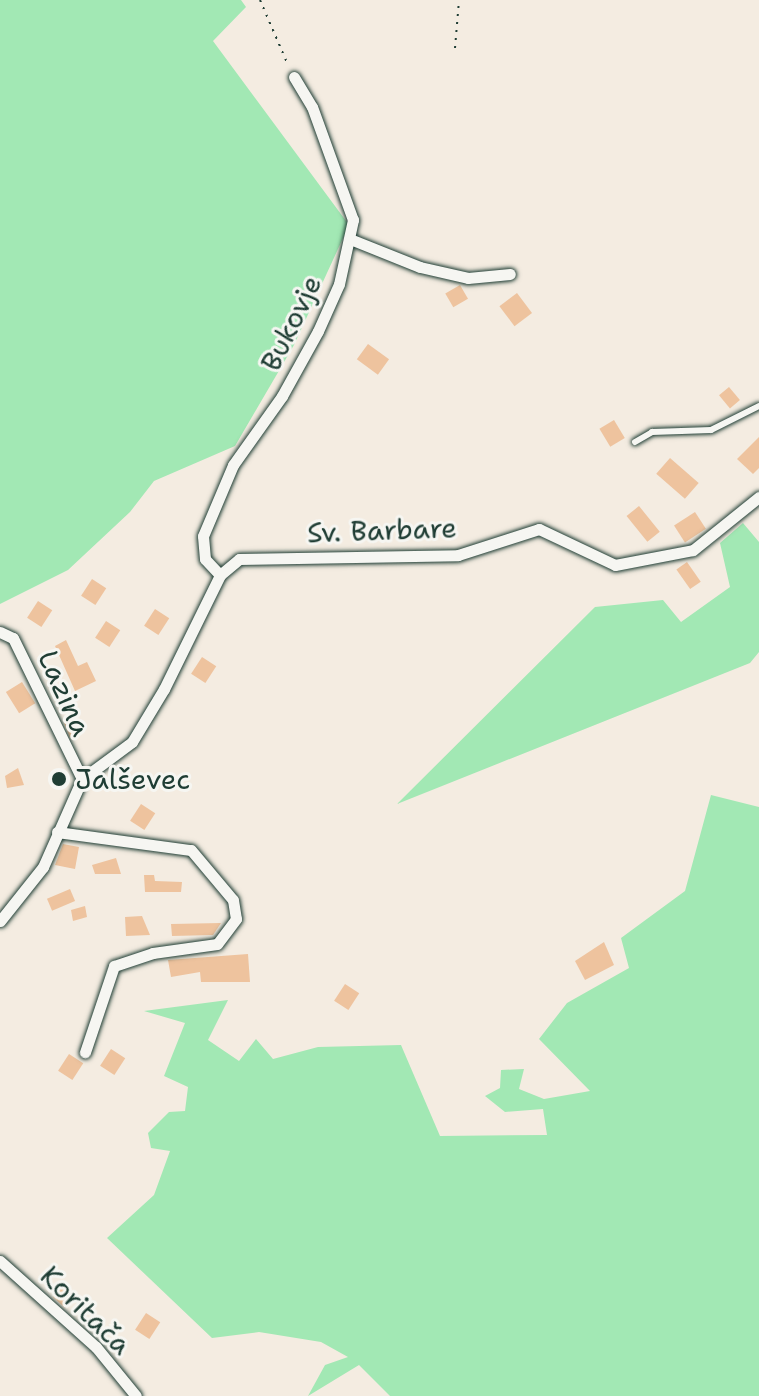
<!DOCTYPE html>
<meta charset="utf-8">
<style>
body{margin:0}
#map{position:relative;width:759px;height:1396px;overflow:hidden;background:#f4ece1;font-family:"Shantell Sans",sans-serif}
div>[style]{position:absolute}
.green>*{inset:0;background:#a2e8b4}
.building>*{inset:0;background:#eec39e;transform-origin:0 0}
.path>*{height:2px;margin-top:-1px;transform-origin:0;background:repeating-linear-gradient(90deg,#1f3d34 0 2px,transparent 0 8px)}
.roads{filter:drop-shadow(0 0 2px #1f3d34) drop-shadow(0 0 2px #1f3d34)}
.lane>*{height:6px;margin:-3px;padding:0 3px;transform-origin:3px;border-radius:3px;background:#f6f6f2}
.street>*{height:11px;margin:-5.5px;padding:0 5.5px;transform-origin:5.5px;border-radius:5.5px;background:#f6f6f2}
.dots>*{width:22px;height:22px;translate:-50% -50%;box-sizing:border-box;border:4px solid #f6f6f2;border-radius:50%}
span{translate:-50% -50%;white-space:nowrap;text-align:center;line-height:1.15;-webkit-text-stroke:6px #f6f6f2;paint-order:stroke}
.street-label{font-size:28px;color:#1f3d34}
.poi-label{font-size:28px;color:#1f3d34}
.left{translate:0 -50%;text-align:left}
</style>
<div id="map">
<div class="green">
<i style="clip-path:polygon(0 0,241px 0,246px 7px,213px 41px,349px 225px,294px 345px,235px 446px,154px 481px,130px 512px,68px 570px,0 604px)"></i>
<i style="clip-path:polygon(743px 523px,759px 542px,759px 652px,750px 663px,397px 804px,595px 607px,663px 600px,681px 622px,730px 587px,720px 543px)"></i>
<i style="clip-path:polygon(711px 795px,759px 807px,759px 1396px,390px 1396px,359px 1365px,308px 1396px,325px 1365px,348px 1357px,321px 1342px,259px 1332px,212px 1338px,107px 1238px,154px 1195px,170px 1151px,151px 1148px,148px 1133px,169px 1112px,185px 1111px,188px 1087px,164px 1076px,185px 1023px,144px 1011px,228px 1000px,208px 1040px,239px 1061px,256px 1039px,273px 1059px,318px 1047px,401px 1045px,440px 1136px,547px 1135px,543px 1109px,505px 1112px,485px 1096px,500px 1088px,501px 1070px,524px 1069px,519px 1089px,544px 1099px,590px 1091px,539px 1039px,567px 1003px,629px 968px,621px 938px,685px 891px)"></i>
</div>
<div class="building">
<i style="left:460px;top:285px;width:16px;height:17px;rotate:60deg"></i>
<i style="left:517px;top:293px;width:25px;height:22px;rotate:53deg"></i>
<i style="left:368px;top:344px;width:26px;height:19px;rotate:36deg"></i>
<i style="left:729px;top:387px;width:17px;height:13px;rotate:50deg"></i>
<i style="left:614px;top:420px;width:21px;height:17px;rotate:59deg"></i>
<i style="clip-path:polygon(759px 437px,759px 468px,753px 474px,737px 459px)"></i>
<i style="left:670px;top:458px;width:38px;height:21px;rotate:41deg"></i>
<i style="left:639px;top:506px;width:33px;height:16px;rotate:51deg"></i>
<i style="left:695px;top:512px;width:20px;height:25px;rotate:57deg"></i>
<i style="left:687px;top:562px;width:24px;height:13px;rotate:55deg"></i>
<i style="left:92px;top:579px;width:17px;height:20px;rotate:33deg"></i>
<i style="left:38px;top:601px;width:17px;height:20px;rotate:33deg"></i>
<i style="left:155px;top:609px;width:17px;height:20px;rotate:33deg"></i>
<i style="left:106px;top:621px;width:17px;height:20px;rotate:33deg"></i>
<i style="clip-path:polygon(66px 640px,78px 666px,87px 662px,96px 681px,75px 691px,55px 646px)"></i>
<i style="left:202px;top:657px;width:17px;height:20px;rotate:33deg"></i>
<i style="left:22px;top:682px;width:25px;height:19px;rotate:58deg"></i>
<i style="left:75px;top:715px;width:19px;height:13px;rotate:69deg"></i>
<i style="clip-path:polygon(18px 768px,24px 785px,7px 788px,5px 776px)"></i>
<i style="left:141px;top:804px;width:17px;height:20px;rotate:33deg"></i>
<i style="clip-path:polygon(63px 844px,79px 847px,75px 869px,55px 865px)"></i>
<i style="clip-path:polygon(116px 858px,121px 874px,95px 874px,92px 865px)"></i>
<i style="clip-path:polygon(144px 875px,154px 875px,155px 881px,182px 882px,181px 892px,145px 892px)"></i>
<i style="left:70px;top:889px;width:13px;height:25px;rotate:67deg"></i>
<i style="clip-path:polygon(85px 906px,87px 917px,73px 921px,71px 910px)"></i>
<i style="clip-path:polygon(142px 916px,150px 935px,126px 936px,125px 917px)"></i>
<i style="clip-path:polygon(221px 923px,213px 935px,172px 936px,171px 924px)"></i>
<i style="clip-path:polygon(604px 942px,614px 965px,585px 980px,575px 961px)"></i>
<i style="clip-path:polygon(248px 954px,250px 982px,201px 982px,200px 972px,171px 977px,168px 960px)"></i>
<i style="left:345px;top:984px;width:17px;height:20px;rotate:33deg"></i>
<i style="left:111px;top:1049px;width:17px;height:20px;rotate:33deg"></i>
<i style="left:69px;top:1054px;width:17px;height:20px;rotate:33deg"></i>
<i style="clip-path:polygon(60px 1284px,74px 1293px,65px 1308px,53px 1297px)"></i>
<i style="left:146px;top:1313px;width:17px;height:20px;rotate:33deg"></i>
</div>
<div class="path">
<i style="left:260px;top:0;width:71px;rotate:66.7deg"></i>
<i style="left:455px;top:48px;width:48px;rotate:-85.2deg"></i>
</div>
<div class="roads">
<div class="lane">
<i style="left:635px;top:442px;width:20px;rotate:-30deg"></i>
<i style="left:652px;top:432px;width:59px;rotate:-1.9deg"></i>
<i style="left:711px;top:430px;width:54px;rotate:-26.6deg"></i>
</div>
<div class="street">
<i style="left:350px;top:239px;width:75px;rotate:21.8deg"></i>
<i style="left:420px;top:267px;width:49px;rotate:12.9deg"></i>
<i style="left:468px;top:278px;width:42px;rotate:-5.4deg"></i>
<i style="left:220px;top:575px;width:22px;rotate:-133deg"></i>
<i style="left:205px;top:559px;width:23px;rotate:-95deg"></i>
<i style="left:203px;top:536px;width:77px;rotate:-67.1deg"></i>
<i style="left:233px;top:465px;width:85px;rotate:-54.6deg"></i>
<i style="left:282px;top:396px;width:74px;rotate:-61deg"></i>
<i style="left:318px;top:331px;width:51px;rotate:-65.9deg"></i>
<i style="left:339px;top:284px;width:66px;rotate:-77.7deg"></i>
<i style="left:353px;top:220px;width:120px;rotate:-109.9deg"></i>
<i style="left:312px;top:107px;width:35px;rotate:-121deg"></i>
<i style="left:0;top:632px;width:14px;rotate:25deg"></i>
<i style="left:13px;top:638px;width:157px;rotate:63.9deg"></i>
<i style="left:57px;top:832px;width:135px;rotate:7.7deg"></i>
<i style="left:191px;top:850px;width:65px;rotate:50deg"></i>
<i style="left:233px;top:900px;width:19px;rotate:81deg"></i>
<i style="left:236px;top:919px;width:31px;rotate:127deg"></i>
<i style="left:217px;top:944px;width:65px;rotate:172deg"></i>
<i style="left:153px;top:953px;width:41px;rotate:161.6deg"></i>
<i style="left:114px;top:966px;width:91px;rotate:108.6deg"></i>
<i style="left:0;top:921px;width:69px;rotate:-51.5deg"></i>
<i style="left:43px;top:867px;width:96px;rotate:-66.1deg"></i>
<i style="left:82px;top:779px;width:62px;rotate:-36.5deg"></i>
<i style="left:132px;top:742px;width:62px;rotate:-58.9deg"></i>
<i style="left:164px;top:689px;width:127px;rotate:-63.8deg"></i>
<i style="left:220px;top:575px;width:25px;rotate:-40deg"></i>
<i style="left:239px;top:559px;width:219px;rotate:-1deg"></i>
<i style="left:458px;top:555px;width:85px;rotate:-17.8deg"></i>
<i style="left:539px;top:529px;width:84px;rotate:25.3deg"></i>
<i style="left:615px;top:565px;width:79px;rotate:-10.9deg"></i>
<i style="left:693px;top:550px;width:85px;rotate:-38.8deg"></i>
<i style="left:0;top:1261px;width:129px;rotate:41.9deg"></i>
<i style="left:96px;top:1347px;width:63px;rotate:50.8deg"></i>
</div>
</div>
<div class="dots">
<i style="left:59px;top:779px;background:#1f3d34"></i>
</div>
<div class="street-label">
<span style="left:291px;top:323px;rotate:-64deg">Bukovje</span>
<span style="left:382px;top:530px;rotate:-2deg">Sv. Barbare</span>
<span style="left:65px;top:693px;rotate:66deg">Lazina</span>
<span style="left:86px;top:1310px;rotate:44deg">Koritača</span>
</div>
<div class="poi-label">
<span class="left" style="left:75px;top:779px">Jalševec</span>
</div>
</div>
